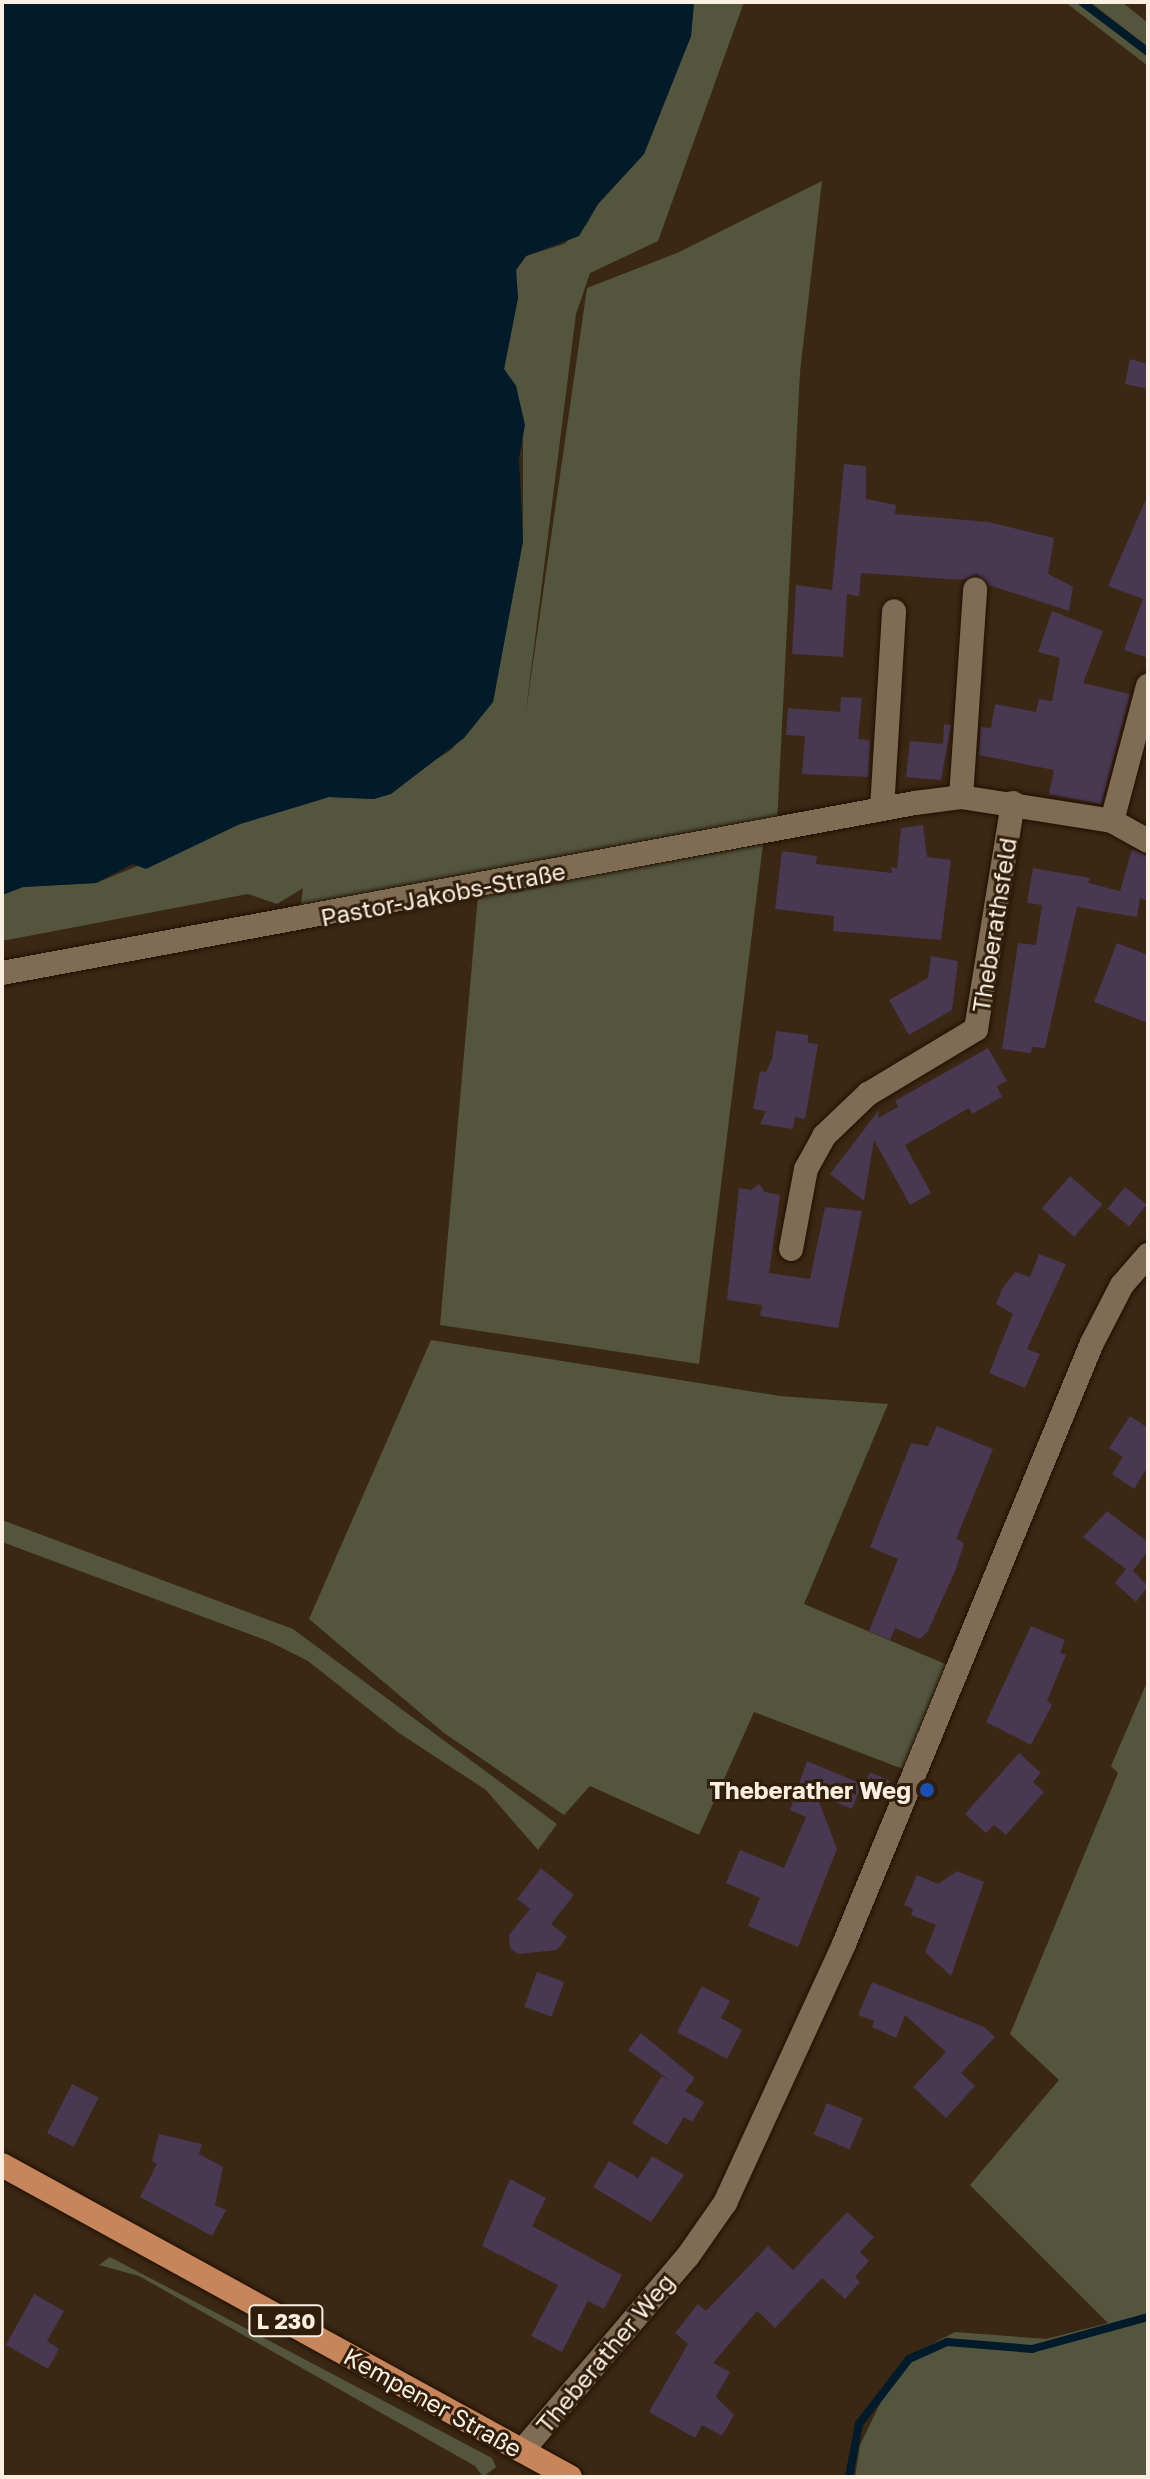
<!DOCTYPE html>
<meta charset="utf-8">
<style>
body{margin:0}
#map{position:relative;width:1150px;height:2479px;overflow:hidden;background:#3a2714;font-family:"Golos Text",sans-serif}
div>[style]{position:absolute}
.green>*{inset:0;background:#53563d}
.water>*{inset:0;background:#021b2b}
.stream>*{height:8px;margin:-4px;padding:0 4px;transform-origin:4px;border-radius:4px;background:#021b2b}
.building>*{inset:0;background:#483851;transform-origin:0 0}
.roads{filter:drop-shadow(0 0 2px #211000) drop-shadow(0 0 2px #211000)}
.minor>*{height:24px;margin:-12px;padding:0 12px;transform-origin:12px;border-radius:12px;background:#806b55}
.major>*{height:24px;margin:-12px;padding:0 12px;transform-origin:12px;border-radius:12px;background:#c6855a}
.dots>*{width:22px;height:22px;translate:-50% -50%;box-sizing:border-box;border:4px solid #301e0a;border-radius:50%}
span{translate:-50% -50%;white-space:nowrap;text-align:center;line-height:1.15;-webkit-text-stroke:6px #301e0a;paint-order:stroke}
.shield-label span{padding:2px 6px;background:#301e0a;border:2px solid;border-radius:6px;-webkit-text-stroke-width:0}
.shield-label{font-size:22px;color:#fbefe2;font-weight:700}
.street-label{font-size:24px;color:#fbefe2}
.poi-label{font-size:24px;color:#fbefe2;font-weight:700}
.right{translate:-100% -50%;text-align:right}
.frame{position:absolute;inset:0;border:4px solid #fbefe2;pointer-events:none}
</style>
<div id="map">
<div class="green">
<i style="clip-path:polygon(694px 2px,744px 2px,658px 241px,590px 273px,576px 314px,525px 718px,587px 288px,677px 253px,822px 181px,800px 372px,777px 824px,300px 912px,303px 888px,277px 904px,248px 894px,2px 941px,2px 895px,23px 887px,96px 883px,240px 824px,329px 797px,374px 799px,451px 750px,493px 702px,523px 541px,523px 441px,516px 386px,504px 369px,518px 298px,516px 270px,526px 256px,564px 244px,586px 225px,598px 204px,644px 154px,691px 36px)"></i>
<i style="clip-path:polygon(1065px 2px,1077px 2px,1148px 57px,1148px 66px)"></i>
<i style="clip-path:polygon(1090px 2px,1122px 2px,1148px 23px,1148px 47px)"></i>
<i style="clip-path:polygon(763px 844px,699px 1364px,440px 1325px,478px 896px)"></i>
<i style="clip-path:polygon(431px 1340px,780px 1396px,888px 1404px,804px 1604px,950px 1666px,908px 1771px,754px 1712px,699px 1835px,590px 1786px,564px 1815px,444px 1733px,309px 1619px)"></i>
<i style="clip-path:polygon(2px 1520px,293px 1629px,557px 1824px,538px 1850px,486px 1790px,399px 1733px,308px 1661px,268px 1641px,2px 1542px)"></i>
<i style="clip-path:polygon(1148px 1680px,1148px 2477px,855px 2477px,860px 2445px,891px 2381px,913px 2354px,955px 2332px,1046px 2339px,1108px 2323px,970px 2185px,1059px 2080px,1010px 2034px,1118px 1773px,1111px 1766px)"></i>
<i style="clip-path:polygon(110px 2257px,492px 2458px,496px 2467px,483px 2477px,475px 2466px,139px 2276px,99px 2265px)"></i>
</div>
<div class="water">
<i style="clip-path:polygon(2px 2px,694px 2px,691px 36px,644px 154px,598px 204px,579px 236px,526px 256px,516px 270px,518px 298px,504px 369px,516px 386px,525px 425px,519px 458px,523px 541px,493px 702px,464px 738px,391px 794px,374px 799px,329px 797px,240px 824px,146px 869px,133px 864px,96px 883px,23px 887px,2px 895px)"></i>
</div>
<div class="stream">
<i style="left:1082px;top:2px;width:83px;rotate:37.1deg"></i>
<i style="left:849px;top:2477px;width:54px;rotate:-79.3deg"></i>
<i style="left:859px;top:2424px;width:82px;rotate:-52.4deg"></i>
<i style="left:909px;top:2359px;width:42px;rotate:-24.1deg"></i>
<i style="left:947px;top:2342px;width:85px;rotate:4.7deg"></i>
<i style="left:1032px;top:2349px;width:120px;rotate:-15.4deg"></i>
</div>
<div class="building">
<i style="clip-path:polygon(1130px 359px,1148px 364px,1148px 389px,1125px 384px)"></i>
<i style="clip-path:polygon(844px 464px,866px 466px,866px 499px,896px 505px,895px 514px,989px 522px,1054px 538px,1048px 574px,1073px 587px,1069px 611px,989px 585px,977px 574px,963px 580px,861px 573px,859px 596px,847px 594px,843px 657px,792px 654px,796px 585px,832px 590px)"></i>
<i style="clip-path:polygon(1146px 499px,1148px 499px,1148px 658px,1124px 650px,1143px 599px,1108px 586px)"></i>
<i style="clip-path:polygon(1052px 611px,1103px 631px,1083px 683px,1130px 694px,1101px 804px,1049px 794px,1054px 770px,979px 755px,981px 727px,991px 728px,995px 704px,1036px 712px,1039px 699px,1052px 701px,1060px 658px,1038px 652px)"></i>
<i style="clip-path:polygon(841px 697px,862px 698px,858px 739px,870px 740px,868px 777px,802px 774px,805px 736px,786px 735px,788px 708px,840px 712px)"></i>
<i style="clip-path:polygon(944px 724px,951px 725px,941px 780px,906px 777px,910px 741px,943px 744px)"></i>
<i style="clip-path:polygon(923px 825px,927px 857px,951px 860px,941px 940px,833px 931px,834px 916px,775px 909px,782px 851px,817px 856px,816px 864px,892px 873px,891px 867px,897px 868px,901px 828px)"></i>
<i style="clip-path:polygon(1132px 849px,1148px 856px,1148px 901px,1140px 898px,1137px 917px,1077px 907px,1045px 1048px,1032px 1047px,1031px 1053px,1002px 1049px,1018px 943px,1036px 945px,1042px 905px,1027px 903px,1033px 868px,1090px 878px,1088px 883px,1120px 891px)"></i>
<i style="clip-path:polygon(1117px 943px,1148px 955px,1148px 1023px,1094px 1002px)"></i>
<i style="clip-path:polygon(931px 956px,958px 961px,952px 1010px,909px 1035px,889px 1000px,928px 978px)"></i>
<i style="clip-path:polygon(776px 1031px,808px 1035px,808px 1043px,818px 1044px,805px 1119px,795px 1117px,793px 1129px,760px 1124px,766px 1111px,753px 1109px,760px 1071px,766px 1072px,772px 1059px)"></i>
<i style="clip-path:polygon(988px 1048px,1007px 1081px,997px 1086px,1002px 1097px,972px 1114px,969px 1108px,905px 1145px,931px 1193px,910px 1205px,874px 1140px,864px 1201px,830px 1174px,879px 1110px,878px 1118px,898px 1107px,895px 1101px)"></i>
<i style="left:1070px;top:1176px;width:43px;height:43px;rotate:41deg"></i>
<i style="clip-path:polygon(759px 1184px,765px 1192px,780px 1195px,769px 1273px,810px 1279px,825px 1207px,862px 1211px,838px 1328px,760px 1316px,762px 1305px,727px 1300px,739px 1188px,751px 1190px)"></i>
<i style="left:1125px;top:1187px;width:28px;height:28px;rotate:39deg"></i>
<i style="clip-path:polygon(1039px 1254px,1066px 1264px,1027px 1349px,1040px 1354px,1025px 1388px,989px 1373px,1013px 1314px,996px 1304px,1002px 1289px,1015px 1272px,1030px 1277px)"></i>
<i style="clip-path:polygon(1130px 1416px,1148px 1428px,1148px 1466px,1134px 1489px,1112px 1474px,1123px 1457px,1109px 1448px)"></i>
<i style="clip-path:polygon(937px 1426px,993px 1449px,956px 1539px,964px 1543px,956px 1569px,928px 1631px,920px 1639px,895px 1628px,890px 1640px,869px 1631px,898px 1559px,870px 1547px,911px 1443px,928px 1446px)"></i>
<i style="clip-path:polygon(1107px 1511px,1148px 1542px,1148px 1551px,1133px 1571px,1148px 1586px,1136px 1602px,1115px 1583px,1126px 1569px,1083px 1537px)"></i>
<i style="clip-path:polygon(1031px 1626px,1065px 1640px,1060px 1653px,1066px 1655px,1047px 1701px,1052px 1705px,1031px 1745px,986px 1722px)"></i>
<i style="clip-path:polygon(1019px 1753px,1041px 1773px,1033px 1782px,1044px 1792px,1006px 1835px,994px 1825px,986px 1833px,965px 1814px)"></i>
<i style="clip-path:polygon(807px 1761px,862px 1784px,852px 1809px,816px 1794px,837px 1849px,798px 1947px,748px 1926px,760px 1898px,726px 1883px,740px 1850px,784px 1868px,806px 1817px,790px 1810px)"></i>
<i style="left:870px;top:1772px;width:22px;height:24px;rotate:24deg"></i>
<i style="clip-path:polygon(541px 1868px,574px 1895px,551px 1924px,567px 1937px,557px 1950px,518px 1954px,510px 1948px,509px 1935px,530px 1909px,517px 1899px)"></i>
<i style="clip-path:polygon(957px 1871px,984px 1882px,951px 1976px,925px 1952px,936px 1925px,911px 1915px,913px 1909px,904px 1905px,917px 1875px,938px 1884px)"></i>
<i style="left:537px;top:1972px;width:29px;height:37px;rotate:20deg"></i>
<i style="clip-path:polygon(872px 1982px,984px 2027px,995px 2037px,961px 2073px,975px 2086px,946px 2118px,913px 2087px,946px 2052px,905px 2015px,896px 2038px,872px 2027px,874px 2021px,858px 2015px)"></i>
<i style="clip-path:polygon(702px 1986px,730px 2001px,721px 2018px,742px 2030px,727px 2059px,677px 2032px)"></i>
<i style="clip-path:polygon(641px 2033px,695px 2078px,685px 2091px,704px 2102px,692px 2122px,684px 2117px,667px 2145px,632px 2123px,662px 2076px,672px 2082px,628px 2050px)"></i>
<i style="left:72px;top:2084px;width:30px;height:55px;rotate:27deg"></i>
<i style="left:827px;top:2103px;width:39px;height:34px;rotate:23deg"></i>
<i style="clip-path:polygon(159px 2134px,202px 2144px,199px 2154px,223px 2167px,215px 2205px,226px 2210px,212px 2236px,140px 2197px,157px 2164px,152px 2161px)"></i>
<i style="clip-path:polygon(652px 2156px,684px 2175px,651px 2222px,593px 2187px,609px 2161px,638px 2178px)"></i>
<i style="clip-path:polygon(510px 2179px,546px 2198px,532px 2226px,622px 2275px,604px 2309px,588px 2301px,562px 2352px,531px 2336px,558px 2285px,482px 2246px)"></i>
<i style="clip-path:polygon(847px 2212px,874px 2237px,860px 2252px,869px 2261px,855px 2277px,860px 2282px,845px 2299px,822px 2278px,775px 2328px,757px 2311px,713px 2363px,730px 2372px,716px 2397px,734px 2415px,722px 2436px,702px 2425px,695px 2438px,649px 2412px,688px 2344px,675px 2333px,698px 2304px,706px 2311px,768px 2246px,793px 2270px)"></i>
<i style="clip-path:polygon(34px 2294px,64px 2311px,47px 2341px,59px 2349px,48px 2369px,6px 2345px)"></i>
</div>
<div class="roads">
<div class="minor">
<i style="left:961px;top:797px;width:208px;rotate:-86.1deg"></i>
<i style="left:882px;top:809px;width:198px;rotate:-86.5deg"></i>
<i style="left:1112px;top:821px;width:41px;rotate:29.1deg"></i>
<i style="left:2px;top:973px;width:929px;rotate:-10.55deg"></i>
<i style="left:915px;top:803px;width:46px;rotate:-7.4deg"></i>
<i style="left:961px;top:797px;width:153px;rotate:9deg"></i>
<i style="left:1112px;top:821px;width:140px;rotate:-75.1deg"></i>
<i style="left:791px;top:1249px;width:81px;rotate:-79.4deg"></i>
<i style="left:806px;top:1169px;width:38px;rotate:-61deg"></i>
<i style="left:824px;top:1136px;width:61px;rotate:-43.7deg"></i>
<i style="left:868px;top:1094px;width:126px;rotate:-31deg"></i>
<i style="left:976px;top:1029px;width:229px;rotate:-80.7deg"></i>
<i style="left:522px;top:2451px;width:256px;rotate:-49.6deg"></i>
<i style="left:688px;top:2256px;width:65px;rotate:-55.1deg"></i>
<i style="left:725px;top:2203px;width:285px;rotate:-65.3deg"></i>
<i style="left:844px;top:1944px;width:650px;rotate:-67.58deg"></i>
<i style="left:1092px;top:1343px;width:65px;rotate:-62.7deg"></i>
<i style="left:1122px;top:1285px;width:40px;rotate:-49deg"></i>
</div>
<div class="major">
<i style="left:2px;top:2165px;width:648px;rotate:28.78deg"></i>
</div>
</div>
<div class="dots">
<i style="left:927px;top:1790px;background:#1a4fb4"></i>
</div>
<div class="shield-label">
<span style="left:286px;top:2321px">L 230</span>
</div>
<div class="street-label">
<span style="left:443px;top:894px;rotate:-11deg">Pastor-Jakobs-Straße</span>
<span style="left:994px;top:925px;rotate:-81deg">Theberathsfeld</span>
<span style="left:605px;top:2353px;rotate:-50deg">Theberather Weg</span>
<span style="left:433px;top:2402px;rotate:29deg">Kempener Straße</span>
</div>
<div class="poi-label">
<span class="right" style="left:911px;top:1790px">Theberather Weg</span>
</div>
<div class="frame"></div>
</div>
